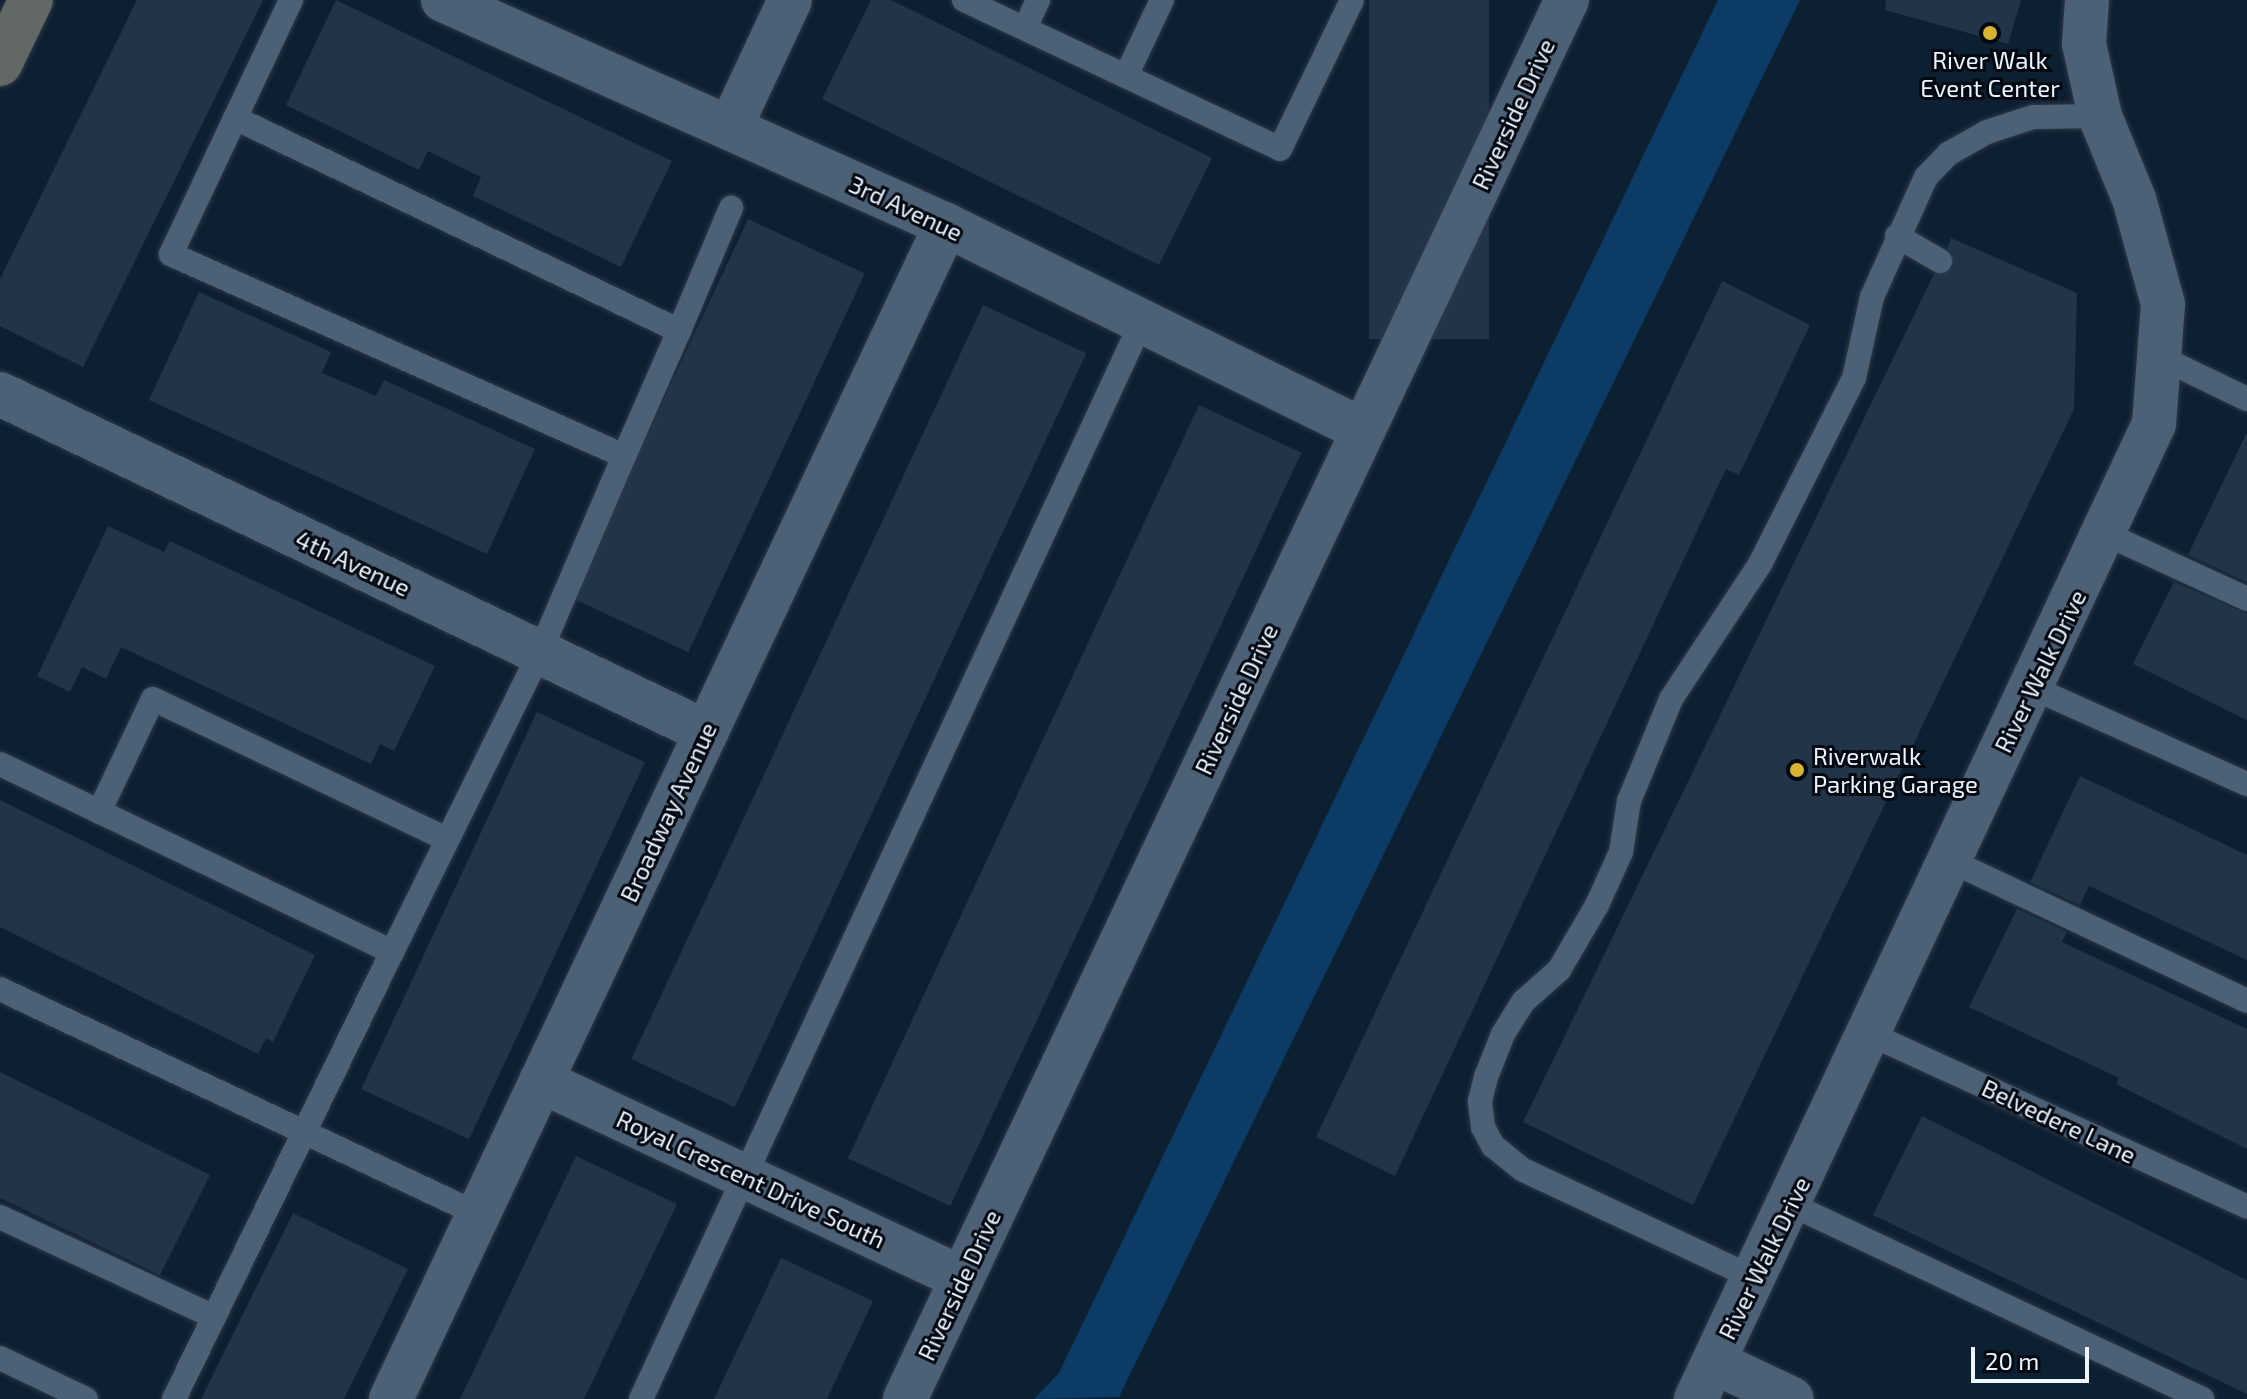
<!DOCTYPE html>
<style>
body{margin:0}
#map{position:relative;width:2247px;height:1399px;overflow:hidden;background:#0d2032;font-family:"Exo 2",sans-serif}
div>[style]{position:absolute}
.water>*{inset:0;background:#0c3c65}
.building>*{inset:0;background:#223548;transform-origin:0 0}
.roads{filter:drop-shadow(0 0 2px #2f3847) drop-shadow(0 0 2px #2f3847)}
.service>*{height:24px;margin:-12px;padding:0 12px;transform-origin:12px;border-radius:12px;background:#4c6076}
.minor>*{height:44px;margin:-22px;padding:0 22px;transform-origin:22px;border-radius:22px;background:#4c6076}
.tertiary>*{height:44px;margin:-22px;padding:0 22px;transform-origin:22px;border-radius:22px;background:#4c6076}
.secondary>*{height:44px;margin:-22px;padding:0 22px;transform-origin:22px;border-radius:22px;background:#626964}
.dots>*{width:22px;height:22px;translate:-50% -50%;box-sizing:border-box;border:4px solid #030911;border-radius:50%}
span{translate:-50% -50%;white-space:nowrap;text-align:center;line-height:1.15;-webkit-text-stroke:6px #030911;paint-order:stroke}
.poi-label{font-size:24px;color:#ebf4ff}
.left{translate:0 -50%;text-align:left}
.street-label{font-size:24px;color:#ebf4ff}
.scale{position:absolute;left:1971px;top:1347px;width:118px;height:36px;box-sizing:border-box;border:4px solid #ebf4ff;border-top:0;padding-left:10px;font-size:24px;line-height:28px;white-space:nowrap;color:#ebf4ff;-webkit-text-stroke:6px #030911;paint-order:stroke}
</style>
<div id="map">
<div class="water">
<i style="clip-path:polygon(1718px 0,1800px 0,1119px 1397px,1034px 1399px,1059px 1373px)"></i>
</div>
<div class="building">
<i style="clip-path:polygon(137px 0,263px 0,83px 367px,0 326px,0 279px)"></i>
<i style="clip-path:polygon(336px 0,672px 161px,621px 267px,473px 196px,481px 177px,428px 151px,419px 170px,286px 105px)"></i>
<i style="clip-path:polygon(871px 0,891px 0,1212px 158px,1159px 265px,822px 99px)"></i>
<i style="left:1369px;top:0;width:120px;height:339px"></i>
<i style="clip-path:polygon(1886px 0,2021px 0,2008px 44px,1885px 10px)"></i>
<i style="left:748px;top:219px;width:129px;height:418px;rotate:25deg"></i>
<i style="clip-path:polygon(1951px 238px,2077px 293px,2074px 409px,1693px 1205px,1523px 1122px,1934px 274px,1953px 268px,1947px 248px)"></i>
<i style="clip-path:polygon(1722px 281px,1810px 325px,1739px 475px,1726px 469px,1395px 1176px,1316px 1137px)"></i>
<i style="clip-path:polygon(199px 292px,331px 352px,322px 373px,376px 396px,384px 380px,535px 449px,487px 554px,149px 400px)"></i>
<i style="left:983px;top:305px;width:114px;height:832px;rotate:25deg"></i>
<i style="left:1199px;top:405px;width:113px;height:831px;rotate:25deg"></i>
<i style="clip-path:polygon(2247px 432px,2247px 582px,2188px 555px)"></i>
<i style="clip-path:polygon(108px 526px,164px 552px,170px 541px,435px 666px,394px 751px,380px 744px,371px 764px,121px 647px,106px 679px,82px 667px,70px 692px,37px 676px)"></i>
<i style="clip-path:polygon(2174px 582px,2247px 614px,2247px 720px,2133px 664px)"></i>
<i style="left:537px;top:712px;width:119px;height:416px;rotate:25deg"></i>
<i style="clip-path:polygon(2080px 776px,2247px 855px,2247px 960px,2089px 886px,2080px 905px,2030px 882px)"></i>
<i style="clip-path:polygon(0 800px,315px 955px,273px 1042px,266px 1038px,258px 1054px,0 927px)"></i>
<i style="clip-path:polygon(2017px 909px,2067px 932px,2062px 942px,2247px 1029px,2247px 1149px,2116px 1084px,2119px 1078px,1969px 1007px)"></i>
<i style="clip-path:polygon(0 1072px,210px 1175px,160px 1275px,0 1198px)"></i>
<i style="clip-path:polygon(1922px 1116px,2247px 1280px,2247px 1394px,1873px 1215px)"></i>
<i style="clip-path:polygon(576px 1156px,677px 1204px,584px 1399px,460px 1399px)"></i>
<i style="clip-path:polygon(293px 1213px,408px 1269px,344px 1399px,201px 1399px)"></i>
<i style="clip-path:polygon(781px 1258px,873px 1301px,827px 1399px,714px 1399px)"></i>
</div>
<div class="roads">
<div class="service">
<i style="left:964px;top:0;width:349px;rotate:25.2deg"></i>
<i style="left:1280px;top:149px;width:165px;rotate:-64.2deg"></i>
<i style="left:1025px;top:28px;width:31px;rotate:-65deg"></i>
<i style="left:1126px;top:76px;width:84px;rotate:-64.7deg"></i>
<i style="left:235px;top:118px;width:492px;rotate:25.6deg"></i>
<i style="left:679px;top:331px;width:137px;rotate:113.7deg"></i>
<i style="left:1897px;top:236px;width:50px;rotate:30.2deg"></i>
<i style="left:679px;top:331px;width:134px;rotate:-67.1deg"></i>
<i style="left:2162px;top:358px;width:94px;rotate:25.8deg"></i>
<i style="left:2106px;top:534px;width:155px;rotate:24.7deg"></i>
<i style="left:2031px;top:687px;width:237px;rotate:24.2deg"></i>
<i style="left:0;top:764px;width:435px;rotate:25.6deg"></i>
<i style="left:392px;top:952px;width:335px;rotate:-63.7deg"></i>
<i style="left:540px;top:652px;width:213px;rotate:-66.8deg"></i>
<i style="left:624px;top:456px;width:496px;rotate:-156deg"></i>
<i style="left:171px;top:254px;width:281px;rotate:-64.7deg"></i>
<i style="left:99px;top:812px;width:125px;rotate:-64.5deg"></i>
<i style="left:153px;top:699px;width:326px;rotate:25.5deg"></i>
<i style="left:1951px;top:861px;width:327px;rotate:25.3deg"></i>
<i style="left:0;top:989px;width:528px;rotate:25.21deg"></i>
<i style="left:1872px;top:1035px;width:413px;rotate:24.6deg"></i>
<i style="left:1790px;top:1204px;width:456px;rotate:25.3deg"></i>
<i style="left:0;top:1217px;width:236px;rotate:25deg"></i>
<i style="left:1754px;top:1278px;width:255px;rotate:-154.9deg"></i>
<i style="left:1523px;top:1170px;width:38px;rotate:-141deg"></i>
<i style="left:1493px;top:1146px;width:21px;rotate:-118deg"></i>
<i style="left:1483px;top:1127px;width:26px;rotate:-97deg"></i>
<i style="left:1480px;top:1101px;width:25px;rotate:-76deg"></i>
<i style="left:1486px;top:1077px;width:46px;rotate:-68.4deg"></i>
<i style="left:1503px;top:1034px;width:39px;rotate:-58deg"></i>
<i style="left:1524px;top:1001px;width:47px;rotate:-41.5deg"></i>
<i style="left:1559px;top:970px;width:75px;rotate:-59.7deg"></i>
<i style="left:1597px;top:905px;width:58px;rotate:-65.6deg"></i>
<i style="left:1621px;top:852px;width:52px;rotate:-81.1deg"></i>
<i style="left:1629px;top:801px;width:110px;rotate:-67.6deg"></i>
<i style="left:1671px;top:699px;width:162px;rotate:-56.6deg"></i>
<i style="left:1760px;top:564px;width:208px;rotate:-63.2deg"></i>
<i style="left:1854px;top:378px;width:83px;rotate:-77.5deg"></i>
<i style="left:1872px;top:297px;width:132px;rotate:-65.8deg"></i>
<i style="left:1926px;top:177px;width:32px;rotate:-46deg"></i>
<i style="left:1948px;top:154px;width:45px;rotate:-29.4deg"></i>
<i style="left:1987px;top:132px;width:48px;rotate:-18.1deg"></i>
<i style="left:2033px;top:117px;width:67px;rotate:-0.9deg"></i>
<i style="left:0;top:1358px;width:95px;rotate:25.5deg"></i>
<i style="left:174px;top:1399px;width:497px;rotate:-64deg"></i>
<i style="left:641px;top:1399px;width:1189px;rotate:-65.07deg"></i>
</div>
<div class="minor">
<i style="left:443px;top:0;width:551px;rotate:24.1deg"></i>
<i style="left:946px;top:225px;width:464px;rotate:26.2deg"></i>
<i style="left:730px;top:128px;width:141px;rotate:-64.9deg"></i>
<i style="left:0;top:394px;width:783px;rotate:25.58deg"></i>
<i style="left:541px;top:1081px;width:465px;rotate:25.1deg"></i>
<i style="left:1714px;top:1362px;width:86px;rotate:25.4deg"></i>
<i style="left:391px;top:1399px;width:1299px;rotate:-64.7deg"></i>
<i style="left:905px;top:1399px;width:1548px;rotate:-64.68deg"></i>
</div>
<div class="tertiary">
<i style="left:1696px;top:1399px;width:1077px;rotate:-64.84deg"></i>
<i style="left:2154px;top:424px;width:120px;rotate:-85.7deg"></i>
<i style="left:2163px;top:304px;width:109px;rotate:-105.4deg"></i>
<i style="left:2134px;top:199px;width:90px;rotate:-112.3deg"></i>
<i style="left:2100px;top:116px;width:74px;rotate:-102.5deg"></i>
<i style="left:2084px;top:44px;width:44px;rotate:-86.1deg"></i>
</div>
<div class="secondary">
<i style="left:0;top:64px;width:71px;rotate:-64.2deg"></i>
</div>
</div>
<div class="dots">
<i style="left:1990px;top:33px;background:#dab333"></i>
<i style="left:1797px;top:770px;background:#dab333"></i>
</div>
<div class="poi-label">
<span style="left:1990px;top:74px">River Walk<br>Event Center</span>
<span class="left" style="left:1813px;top:770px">Riverwalk<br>Parking Garage</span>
</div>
<div class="street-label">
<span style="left:1513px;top:114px;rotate:-65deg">Riverside Drive</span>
<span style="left:906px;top:208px;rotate:25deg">3rd Avenue</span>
<span style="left:353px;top:563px;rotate:25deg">4th Avenue</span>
<span style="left:2040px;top:671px;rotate:-64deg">River Walk Drive</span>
<span style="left:1236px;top:699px;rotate:-65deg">Riverside Drive</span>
<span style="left:668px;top:812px;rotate:-65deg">Broadway Avenue</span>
<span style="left:2059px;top:1121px;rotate:25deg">Belvedere Lane</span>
<span style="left:751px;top:1179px;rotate:25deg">Royal Crescent Drive South</span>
<span style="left:1764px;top:1258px;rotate:-64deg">River Walk Drive</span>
<span style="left:959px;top:1285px;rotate:-65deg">Riverside Drive</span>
</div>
<div class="scale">20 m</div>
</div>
